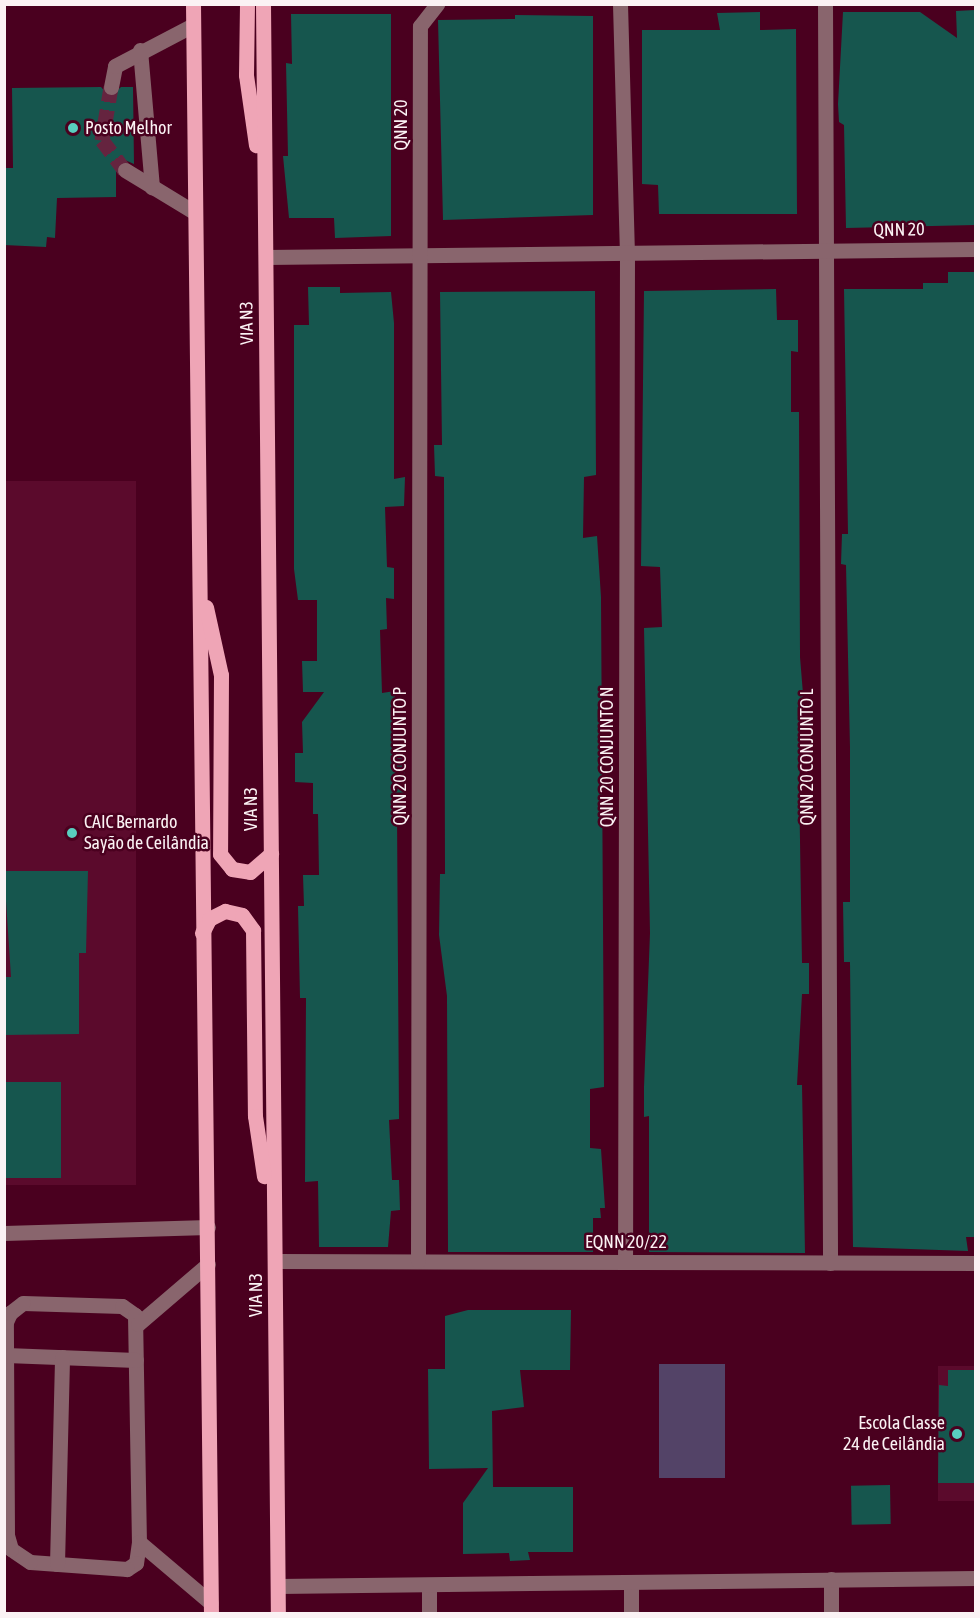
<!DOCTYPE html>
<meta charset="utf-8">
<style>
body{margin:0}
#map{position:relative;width:980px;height:1618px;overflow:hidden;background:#4a001f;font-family:"Asap Condensed",sans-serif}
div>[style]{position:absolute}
.built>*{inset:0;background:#5b0a2c;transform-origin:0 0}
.green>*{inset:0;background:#534367;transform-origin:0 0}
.building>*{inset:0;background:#16564e;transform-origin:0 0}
.minor-tunnel>*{height:15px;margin-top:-7.5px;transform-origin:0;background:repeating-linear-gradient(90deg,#65243f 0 15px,transparent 0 23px)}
.minor>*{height:15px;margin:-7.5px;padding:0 7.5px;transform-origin:7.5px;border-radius:7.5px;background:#89656d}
.major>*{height:15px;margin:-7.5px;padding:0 7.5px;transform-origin:7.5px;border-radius:7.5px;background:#efa5b6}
.dots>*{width:16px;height:16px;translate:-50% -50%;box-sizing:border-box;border:3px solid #4a001f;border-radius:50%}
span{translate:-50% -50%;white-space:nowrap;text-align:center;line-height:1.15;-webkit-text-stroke:5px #4a001f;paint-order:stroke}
.street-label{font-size:18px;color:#fbf2f4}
.poi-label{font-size:18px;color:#fbf2f4}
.left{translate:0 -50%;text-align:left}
.right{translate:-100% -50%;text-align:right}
.frame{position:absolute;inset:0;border:6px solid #fbf2f4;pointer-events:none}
</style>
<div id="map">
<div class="built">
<i style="left:5px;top:481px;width:131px;height:704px"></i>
<i style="left:975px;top:1366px;width:135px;height:37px;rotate:90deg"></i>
</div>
<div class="green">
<i style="left:659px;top:1364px;width:66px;height:114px"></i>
</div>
<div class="building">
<i style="clip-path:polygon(975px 10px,975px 225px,846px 228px,844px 125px,839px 122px,838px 104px,843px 12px,920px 12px,957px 38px,956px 11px)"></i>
<i style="clip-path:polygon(760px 12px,760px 30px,796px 29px,797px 214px,659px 214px,658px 185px,642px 184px,642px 30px,720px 30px,717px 13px)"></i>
<i style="clip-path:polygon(291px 14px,391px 14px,391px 236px,335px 238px,334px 218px,289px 218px,283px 156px,288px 156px,286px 63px,292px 64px)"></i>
<i style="clip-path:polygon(515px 15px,593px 16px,593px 215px,443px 220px,438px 20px,515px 19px)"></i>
<i style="clip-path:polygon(101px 87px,110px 97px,121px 87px,133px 87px,134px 164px,125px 160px,116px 165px,116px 197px,57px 198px,55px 238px,47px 237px,46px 247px,4px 245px,4px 168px,13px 168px,12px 88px)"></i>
<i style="clip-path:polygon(948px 272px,975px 272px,975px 1237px,966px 1237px,968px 1251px,853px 1247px,850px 962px,844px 962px,843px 902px,850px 902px,850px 748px,846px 565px,841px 564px,842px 534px,848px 534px,844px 289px,923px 289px,923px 283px,948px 283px)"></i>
<i style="clip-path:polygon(308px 287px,340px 287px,340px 293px,391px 292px,394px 323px,394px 479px,405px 477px,404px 506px,385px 507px,387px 567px,394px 568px,394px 599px,386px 598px,387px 629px,380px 630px,382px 693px,395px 691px,396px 752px,404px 752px,405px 782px,402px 812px,397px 812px,399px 1119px,389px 1120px,392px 1180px,399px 1180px,400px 1210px,391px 1211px,388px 1247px,319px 1247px,318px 1181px,305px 1182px,306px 998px,300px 998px,298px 906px,304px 906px,303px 875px,319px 875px,318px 814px,313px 814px,313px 783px,295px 782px,295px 753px,303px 753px,302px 722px,324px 692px,303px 692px,302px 661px,317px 661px,317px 600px,298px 600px,294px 569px,294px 325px,309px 325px)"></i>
<i style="clip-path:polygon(776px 289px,777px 320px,798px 320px,798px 352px,791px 351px,791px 412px,799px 412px,800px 657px,805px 718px,799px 779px,802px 963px,809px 963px,809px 994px,802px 994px,797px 1085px,802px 1085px,805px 1253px,649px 1252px,649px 1116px,644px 1117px,644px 1087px,650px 933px,644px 628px,662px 627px,660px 567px,641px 566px,644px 291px)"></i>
<i style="clip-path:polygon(595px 291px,596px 475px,584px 477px,583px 538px,597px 536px,601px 597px,604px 1087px,590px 1089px,590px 1148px,601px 1149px,605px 1208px,600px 1208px,601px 1218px,593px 1218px,593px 1252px,448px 1252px,447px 996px,439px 935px,440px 874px,445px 874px,444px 477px,435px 476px,434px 445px,442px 445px,440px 292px)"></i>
<i style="clip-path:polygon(4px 871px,88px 871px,86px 953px,79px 953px,79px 1034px,4px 1035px,4px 977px,11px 977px)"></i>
<i style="left:4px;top:1082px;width:57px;height:96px"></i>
<i style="clip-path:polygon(468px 1310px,571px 1310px,570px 1370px,520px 1370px,524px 1407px,492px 1411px,493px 1487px,573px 1487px,573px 1552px,528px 1552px,530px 1560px,510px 1561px,509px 1553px,463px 1554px,463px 1503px,488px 1468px,429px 1469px,428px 1369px,445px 1369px,445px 1316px)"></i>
<i style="clip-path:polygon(948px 1370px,975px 1370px,975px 1483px,938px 1483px,939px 1385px,948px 1386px)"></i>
<i style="left:890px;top:1485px;width:39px;height:39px;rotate:89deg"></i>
</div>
<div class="minor-tunnel">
<i style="left:111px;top:87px;width:54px;rotate:99.6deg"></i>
<i style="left:102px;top:140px;width:38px;rotate:53deg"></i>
</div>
<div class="minor">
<i style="left:620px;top:4px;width:248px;rotate:88.4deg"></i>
<i style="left:627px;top:252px;width:1010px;rotate:90.11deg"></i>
<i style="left:825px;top:4px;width:1259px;rotate:89.77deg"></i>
<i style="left:140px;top:50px;width:138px;rotate:85deg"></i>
<i style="left:111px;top:87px;width:21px;rotate:-79deg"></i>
<i style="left:115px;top:66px;width:88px;rotate:-27.7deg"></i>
<i style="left:125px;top:170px;width:81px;rotate:31.3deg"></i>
<i style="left:266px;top:257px;width:710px;rotate:-0.65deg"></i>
<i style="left:4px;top:1233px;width:204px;rotate:-1.7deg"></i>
<i style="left:276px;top:1261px;width:700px;rotate:0.16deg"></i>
<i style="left:418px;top:1261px;width:1235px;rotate:-89.91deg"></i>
<i style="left:420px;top:26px;width:28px;rotate:-52deg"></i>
<i style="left:23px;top:1303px;width:99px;rotate:1.7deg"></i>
<i style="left:122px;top:1306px;width:16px;rotate:35deg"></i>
<i style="left:135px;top:1315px;width:227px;rotate:89deg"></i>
<i style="left:139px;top:1542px;width:21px;rotate:98deg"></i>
<i style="left:136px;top:1563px;width:11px;rotate:146deg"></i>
<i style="left:127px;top:1569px;width:97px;rotate:-175.9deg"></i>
<i style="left:30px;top:1562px;width:23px;rotate:-146deg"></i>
<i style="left:11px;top:1549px;width:15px;rotate:-106deg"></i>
<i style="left:7px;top:1535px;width:213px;rotate:-90.3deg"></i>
<i style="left:6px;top:1322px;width:10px;rotate:-66deg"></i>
<i style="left:10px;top:1313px;width:16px;rotate:-38deg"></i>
<i style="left:138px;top:1324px;width:92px;rotate:-40.6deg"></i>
<i style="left:6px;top:1355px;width:130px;rotate:2.2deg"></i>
<i style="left:139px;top:1542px;width:94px;rotate:40.3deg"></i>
<i style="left:57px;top:1564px;width:207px;rotate:-88.6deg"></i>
<i style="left:831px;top:1579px;width:35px;rotate:90deg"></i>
<i style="left:631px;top:1582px;width:32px;rotate:90deg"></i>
<i style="left:429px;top:1585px;width:29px;rotate:90deg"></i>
<i style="left:278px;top:1586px;width:698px;rotate:-0.66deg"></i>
</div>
<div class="major">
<i style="left:193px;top:4px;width:1610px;rotate:89.36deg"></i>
<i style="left:247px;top:4px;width:71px;rotate:90.8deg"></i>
<i style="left:246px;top:75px;width:71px;rotate:81.9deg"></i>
<i style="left:263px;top:4px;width:1610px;rotate:89.47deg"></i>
<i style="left:206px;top:607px;width:70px;rotate:77.6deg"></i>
<i style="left:221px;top:675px;width:179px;rotate:90.3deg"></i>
<i style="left:220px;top:854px;width:19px;rotate:51deg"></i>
<i style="left:232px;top:869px;width:18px;rotate:9deg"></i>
<i style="left:250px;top:872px;width:28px;rotate:-41deg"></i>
<i style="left:202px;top:933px;width:16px;rotate:-63deg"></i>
<i style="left:209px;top:919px;width:18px;rotate:-27deg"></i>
<i style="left:225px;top:911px;width:17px;rotate:13deg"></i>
<i style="left:242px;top:915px;width:19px;rotate:54deg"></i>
<i style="left:253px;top:930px;width:186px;rotate:89.4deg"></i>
<i style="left:255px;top:1116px;width:61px;rotate:81.5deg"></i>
</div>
<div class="dots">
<i style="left:73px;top:128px;background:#59cebf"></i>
<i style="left:72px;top:833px;background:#59cebf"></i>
<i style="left:957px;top:1434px;background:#59cebf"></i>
</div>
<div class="street-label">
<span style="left:401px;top:125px;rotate:-90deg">QNN 20</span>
<span style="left:899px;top:230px;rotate:-1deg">QNN 20</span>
<span style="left:247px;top:323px;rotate:-91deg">VIA N3</span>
<span style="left:400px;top:756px;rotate:-90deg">QNN 20 CONJUNTO P</span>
<span style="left:607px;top:757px;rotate:-90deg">QNN 20 CONJUNTO N</span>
<span style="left:807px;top:757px;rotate:-90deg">QNN 20 CONJUNTO L</span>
<span style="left:251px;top:809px;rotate:-90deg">VIA N3</span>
<span style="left:626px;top:1242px">EQNN 20/22</span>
<span style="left:256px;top:1295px;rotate:-90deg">VIA N3</span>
</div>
<div class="poi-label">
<span class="left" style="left:85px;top:128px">Posto Melhor</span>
<span class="left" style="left:84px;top:833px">CAIC Bernardo<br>Sayão de Ceilândia</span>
<span class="right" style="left:945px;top:1434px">Escola Classe<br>24 de Ceilândia</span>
</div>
<div class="frame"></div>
</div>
